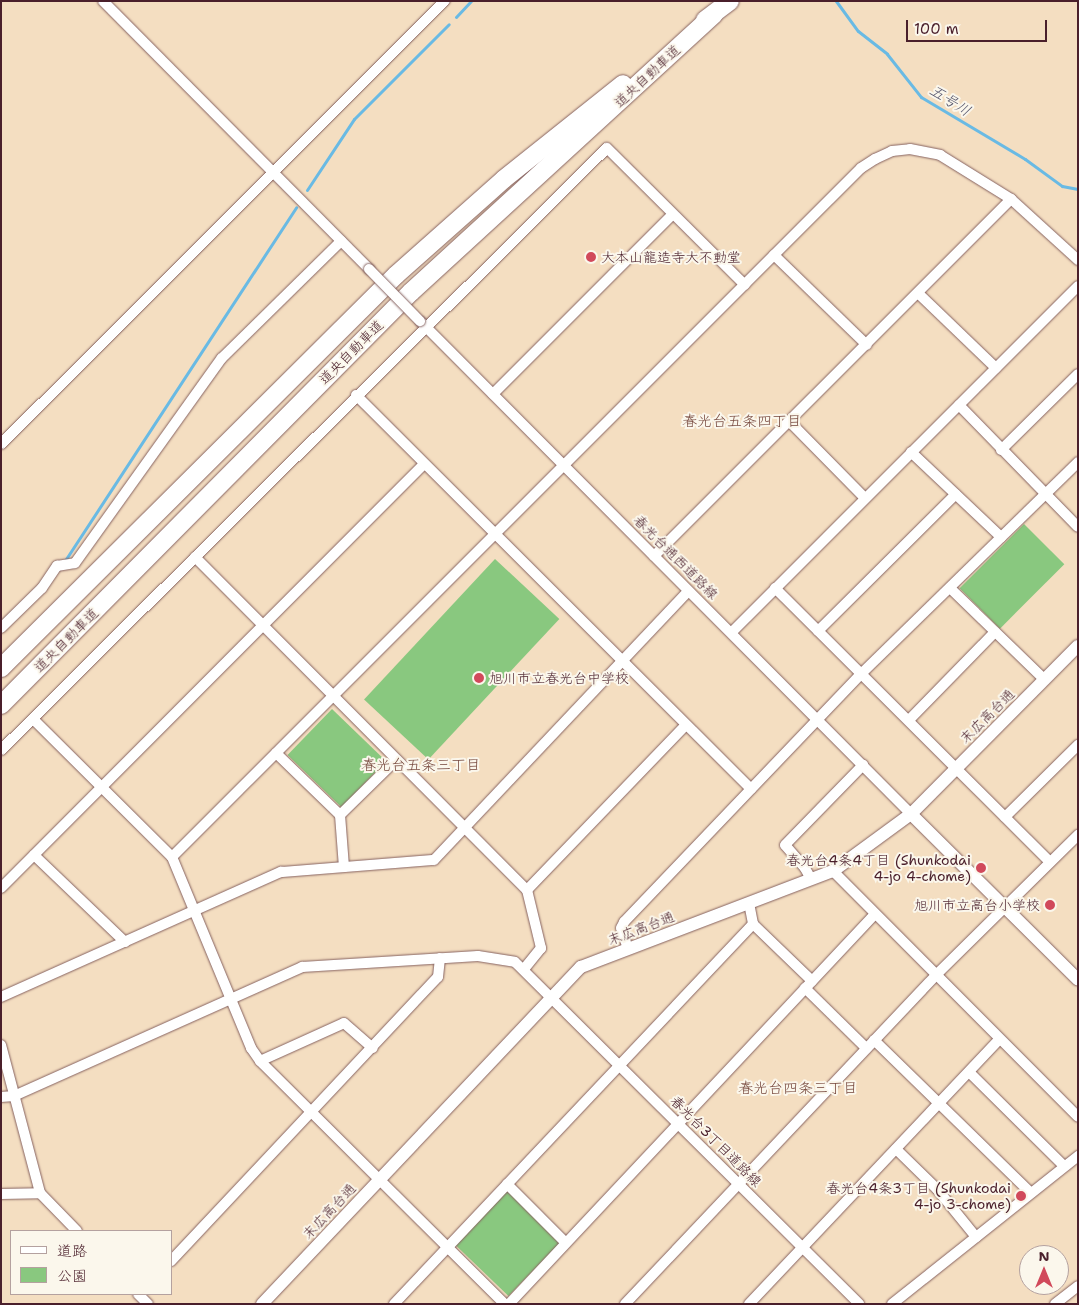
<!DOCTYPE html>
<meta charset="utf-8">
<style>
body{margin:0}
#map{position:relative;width:1079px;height:1305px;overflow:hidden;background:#f4dec1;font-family:"Shantell Sans","Klee One",sans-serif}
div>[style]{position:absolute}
.green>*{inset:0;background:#89c87f;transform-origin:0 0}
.stream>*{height:3px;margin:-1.5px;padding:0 1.5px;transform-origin:1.5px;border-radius:1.5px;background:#69bae4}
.roads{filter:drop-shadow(0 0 1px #866260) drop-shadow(0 0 1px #866260)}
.minor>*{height:10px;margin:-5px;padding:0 5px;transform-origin:5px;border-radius:5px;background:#fff}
.tertiary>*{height:12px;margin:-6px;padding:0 6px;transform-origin:6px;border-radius:6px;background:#fff}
.motorway>*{height:18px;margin:-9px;padding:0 9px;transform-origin:9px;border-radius:9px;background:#fff}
.bridges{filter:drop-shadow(0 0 1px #866260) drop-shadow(0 0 1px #866260)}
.minor-bridge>*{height:10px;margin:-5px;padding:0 5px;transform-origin:5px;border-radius:5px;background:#fff}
.dots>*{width:14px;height:14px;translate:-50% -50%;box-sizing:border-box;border:2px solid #fbf7ec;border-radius:50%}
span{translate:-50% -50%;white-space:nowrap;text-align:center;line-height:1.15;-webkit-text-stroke:4px #fbf7ec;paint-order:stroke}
.street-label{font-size:14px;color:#4a1f2b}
.poi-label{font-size:14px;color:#4a1f2b}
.left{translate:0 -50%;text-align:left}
.right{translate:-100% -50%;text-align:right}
.water-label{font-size:15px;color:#55556c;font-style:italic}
.neighbourhood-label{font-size:15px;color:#784a3f}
.frame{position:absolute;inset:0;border:2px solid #4a1f2b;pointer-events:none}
.legend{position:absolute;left:10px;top:1230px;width:162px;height:65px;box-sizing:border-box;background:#fbf7ec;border:1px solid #b4a19f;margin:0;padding:6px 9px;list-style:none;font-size:15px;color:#4a1f2b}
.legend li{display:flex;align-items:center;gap:10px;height:25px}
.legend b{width:25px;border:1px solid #b4a19f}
.north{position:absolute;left:1019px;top:1245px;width:50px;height:50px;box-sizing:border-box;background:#fbf7ec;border:1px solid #b4a19f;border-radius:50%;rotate:0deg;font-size:14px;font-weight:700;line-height:20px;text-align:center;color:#4a1f2b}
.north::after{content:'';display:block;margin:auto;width:18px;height:22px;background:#d1495b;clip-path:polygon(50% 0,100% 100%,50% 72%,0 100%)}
.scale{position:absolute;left:906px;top:20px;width:141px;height:22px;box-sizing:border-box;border:2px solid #4a1f2b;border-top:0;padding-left:6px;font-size:15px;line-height:18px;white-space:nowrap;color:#4a1f2b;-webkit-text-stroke:4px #fbf7ec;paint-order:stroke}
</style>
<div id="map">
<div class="green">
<i style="left:1024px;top:524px;width:57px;height:91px;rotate:45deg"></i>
<i style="left:495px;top:559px;width:88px;height:192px;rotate:43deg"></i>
<i style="left:332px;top:709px;width:75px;height:64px;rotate:44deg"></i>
<i style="left:508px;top:1190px;width:74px;height:76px;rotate:44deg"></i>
</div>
<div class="stream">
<i style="left:836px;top:1px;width:37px;rotate:54deg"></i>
<i style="left:858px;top:31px;width:37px;rotate:38deg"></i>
<i style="left:887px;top:54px;width:55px;rotate:51.7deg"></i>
<i style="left:921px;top:97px;width:121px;rotate:30.8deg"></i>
<i style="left:1025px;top:159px;width:46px;rotate:36.1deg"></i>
<i style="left:1062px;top:186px;width:16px;rotate:11deg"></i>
<i style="left:456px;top:17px;width:22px;rotate:-47deg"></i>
<i style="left:307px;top:190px;width:85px;rotate:-56.5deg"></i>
<i style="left:354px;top:119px;width:134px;rotate:-45deg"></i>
<i style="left:64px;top:562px;width:424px;rotate:-56.8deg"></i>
</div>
<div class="roads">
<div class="minor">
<i style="left:103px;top:1px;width:378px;rotate:45.2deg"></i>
<i style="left:774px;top:255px;width:129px;rotate:44.1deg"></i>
<i style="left:918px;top:293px;width:108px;rotate:43.9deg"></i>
<i style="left:421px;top:322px;width:694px;rotate:45.12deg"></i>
<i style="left:493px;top:394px;width:253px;rotate:-45deg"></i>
<i style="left:356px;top:395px;width:558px;rotate:44.93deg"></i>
<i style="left:959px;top:405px;width:170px;rotate:45.7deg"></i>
<i style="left:789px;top:421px;width:108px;rotate:45.4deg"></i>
<i style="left:1px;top:444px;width:627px;rotate:-44.94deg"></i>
<i style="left:1001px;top:450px;width:108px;rotate:-44.6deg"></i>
<i style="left:911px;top:452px;width:124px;rotate:43.4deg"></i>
<i style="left:654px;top:556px;width:505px;rotate:-45deg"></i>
<i style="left:195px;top:557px;width:470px;rotate:45.1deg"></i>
<i style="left:527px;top:890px;width:60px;rotate:76.4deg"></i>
<i style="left:541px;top:948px;width:27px;rotate:129deg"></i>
<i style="left:775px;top:588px;width:388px;rotate:44.9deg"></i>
<i style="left:950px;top:588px;width:132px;rotate:44.1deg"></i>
<i style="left:1px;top:628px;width:57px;rotate:-44.3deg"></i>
<i style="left:42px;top:588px;width:27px;rotate:-56deg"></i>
<i style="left:57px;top:566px;width:18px;rotate:-9deg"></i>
<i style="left:75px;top:563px;width:252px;rotate:-54.4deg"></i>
<i style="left:222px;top:358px;width:167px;rotate:-44.5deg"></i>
<i style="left:818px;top:631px;width:194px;rotate:-44.8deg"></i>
<i style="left:732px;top:632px;width:489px;rotate:-45deg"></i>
<i style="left:33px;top:719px;width:196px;rotate:44.8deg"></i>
<i style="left:172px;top:857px;width:207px;rotate:67.5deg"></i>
<i style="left:251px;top:1048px;width:16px;rotate:55deg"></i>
<i style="left:260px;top:1061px;width:345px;rotate:44.8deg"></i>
<i style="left:909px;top:720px;width:123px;rotate:-45.7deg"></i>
<i style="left:1px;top:750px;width:854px;rotate:-44.81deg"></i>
<i style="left:607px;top:148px;width:194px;rotate:44.8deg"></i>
<i style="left:276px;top:753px;width:89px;rotate:44.1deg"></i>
<i style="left:1005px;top:817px;width:103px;rotate:-44.6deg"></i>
<i style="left:34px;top:855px;width:126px;rotate:43.7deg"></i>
<i style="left:172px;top:857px;width:974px;rotate:-45deg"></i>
<i style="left:861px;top:168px;width:17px;rotate:-33deg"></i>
<i style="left:875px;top:159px;width:19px;rotate:-25deg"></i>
<i style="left:892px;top:151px;width:18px;rotate:-6deg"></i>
<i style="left:910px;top:149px;width:31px;rotate:11deg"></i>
<i style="left:940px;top:155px;width:84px;rotate:31.8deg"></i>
<i style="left:1011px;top:199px;width:91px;rotate:42.3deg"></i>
<i style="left:344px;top:867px;width:52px;rotate:-94.4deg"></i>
<i style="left:340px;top:815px;width:78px;rotate:-44.5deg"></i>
<i style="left:833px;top:871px;width:347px;rotate:45.1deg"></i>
<i style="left:811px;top:879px;width:13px;rotate:-119deg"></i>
<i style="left:805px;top:868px;width:30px;rotate:-131deg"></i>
<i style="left:785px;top:845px;width:112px;rotate:-45.7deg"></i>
<i style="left:1px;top:888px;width:599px;rotate:-45.07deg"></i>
<i style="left:527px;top:890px;width:229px;rotate:-46.1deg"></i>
<i style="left:749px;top:903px;width:21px;rotate:79deg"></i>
<i style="left:753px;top:924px;width:82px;rotate:44deg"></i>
<i style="left:628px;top:949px;width:22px;rotate:-108deg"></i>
<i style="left:621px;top:928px;width:7px;rotate:-63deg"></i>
<i style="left:624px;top:922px;width:344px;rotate:-46.3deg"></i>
<i style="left:862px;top:673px;width:302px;rotate:-44.3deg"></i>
<i style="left:805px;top:988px;width:86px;rotate:44.5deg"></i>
<i style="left:1px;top:997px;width:307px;rotate:-24.1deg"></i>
<i style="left:281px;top:872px;width:153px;rotate:-4.5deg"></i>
<i style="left:434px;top:860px;width:370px;rotate:-46.6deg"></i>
<i style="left:874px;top:1040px;width:219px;rotate:44.3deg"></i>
<i style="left:1px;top:1045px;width:153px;rotate:75.2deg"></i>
<i style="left:40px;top:1193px;width:53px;rotate:45.8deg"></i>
<i style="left:260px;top:1061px;width:92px;rotate:-24.3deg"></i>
<i style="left:344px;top:1023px;width:38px;rotate:41deg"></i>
<i style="left:969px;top:1072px;width:134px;rotate:44.7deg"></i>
<i style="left:1px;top:1097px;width:13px;rotate:-4deg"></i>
<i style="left:14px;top:1096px;width:316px;rotate:-24.1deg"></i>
<i style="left:302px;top:967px;width:176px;rotate:-3.6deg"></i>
<i style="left:478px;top:956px;width:37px;rotate:9deg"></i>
<i style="left:515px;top:962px;width:485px;rotate:44.8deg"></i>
<i style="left:896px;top:1149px;width:57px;rotate:44.3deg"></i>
<i style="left:937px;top:1189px;width:62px;rotate:50.9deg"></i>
<i style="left:507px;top:1184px;width:83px;rotate:45deg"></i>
<i style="left:1px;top:1194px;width:39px;rotate:-1deg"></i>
<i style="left:171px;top:1261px;width:390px;rotate:-46.8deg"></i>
<i style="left:438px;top:977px;width:19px;rotate:-84deg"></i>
<i style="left:138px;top:1294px;width:14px;rotate:45deg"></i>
<i style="left:394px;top:1304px;width:523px;rotate:-46.63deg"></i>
<i style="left:509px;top:1304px;width:535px;rotate:-46.82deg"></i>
<i style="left:625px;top:1304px;width:451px;rotate:-46.6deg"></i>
<i style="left:935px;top:976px;width:201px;rotate:-44.6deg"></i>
<i style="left:749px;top:1304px;width:364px;rotate:-46.6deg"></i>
<i style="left:892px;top:1304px;width:238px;rotate:-38.5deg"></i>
<i style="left:1055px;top:1304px;width:29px;rotate:-38deg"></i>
</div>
<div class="tertiary">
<i style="left:911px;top:814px;width:235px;rotate:44.8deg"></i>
<i style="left:262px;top:1304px;width:464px;rotate:-46.6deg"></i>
<i style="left:581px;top:967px;width:270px;rotate:-20.9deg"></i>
<i style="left:833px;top:871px;width:97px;rotate:-36.2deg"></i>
<i style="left:911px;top:814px;width:237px;rotate:-45.2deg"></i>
</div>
<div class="motorway">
<i style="left:705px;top:20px;width:31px;rotate:-37deg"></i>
<i style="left:1px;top:668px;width:557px;rotate:-44.85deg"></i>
<i style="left:396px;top:275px;width:144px;rotate:-41.6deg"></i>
<i style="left:504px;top:179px;width:152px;rotate:-38.6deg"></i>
<i style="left:1px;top:705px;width:582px;rotate:-45.21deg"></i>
<i style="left:411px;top:292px;width:411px;rotate:-42.5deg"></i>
</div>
</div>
<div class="bridges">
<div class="minor-bridge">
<i style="left:369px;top:269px;width:73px;rotate:45.6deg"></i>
</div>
</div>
<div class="dots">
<i style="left:591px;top:257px;background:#d1495b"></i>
<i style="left:479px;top:678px;background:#d1495b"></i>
<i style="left:981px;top:868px;background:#d1495b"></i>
<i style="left:1050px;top:905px;background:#d1495b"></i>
<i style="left:1021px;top:1196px;background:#d1495b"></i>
</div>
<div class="street-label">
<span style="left:647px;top:76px;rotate:-43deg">道央自動車道</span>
<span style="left:351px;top:352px;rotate:-45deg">道央自動車道</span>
<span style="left:676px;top:557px;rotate:45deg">春光台通西道路線</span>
<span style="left:66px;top:640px;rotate:-45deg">道央自動車道</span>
<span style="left:987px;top:716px;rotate:-45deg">末広高台通</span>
<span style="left:641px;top:928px;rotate:-21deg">末広高台通</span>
<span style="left:716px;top:1141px;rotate:45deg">春光台3丁目道路線</span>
<span style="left:329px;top:1211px;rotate:-47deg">末広高台通</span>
</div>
<div class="poi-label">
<span class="left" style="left:601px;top:257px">大本山龍造寺大不動堂</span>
<span class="left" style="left:489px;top:678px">旭川市立春光台中学校</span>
<span class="right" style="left:971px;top:868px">春光台4条4丁目 (Shunkodai<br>4-jo 4-chome)</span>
<span class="right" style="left:1040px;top:905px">旭川市立高台小学校</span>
<span class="right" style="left:1011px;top:1196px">春光台4条3丁目 (Shunkodai<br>4-jo 3-chome)</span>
</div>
<div class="water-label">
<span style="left:950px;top:101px;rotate:32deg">五号川</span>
</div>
<div class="neighbourhood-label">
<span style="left:742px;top:422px">春光台五条四丁目</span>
<span style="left:421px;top:766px">春光台五条三丁目</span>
<span style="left:798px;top:1089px">春光台四条三丁目</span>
</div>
<div class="frame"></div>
<ul class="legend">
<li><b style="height:6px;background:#fff"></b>道路</li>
<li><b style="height:14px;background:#89c87f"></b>公園</li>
</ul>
<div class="north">N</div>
<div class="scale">100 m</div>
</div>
